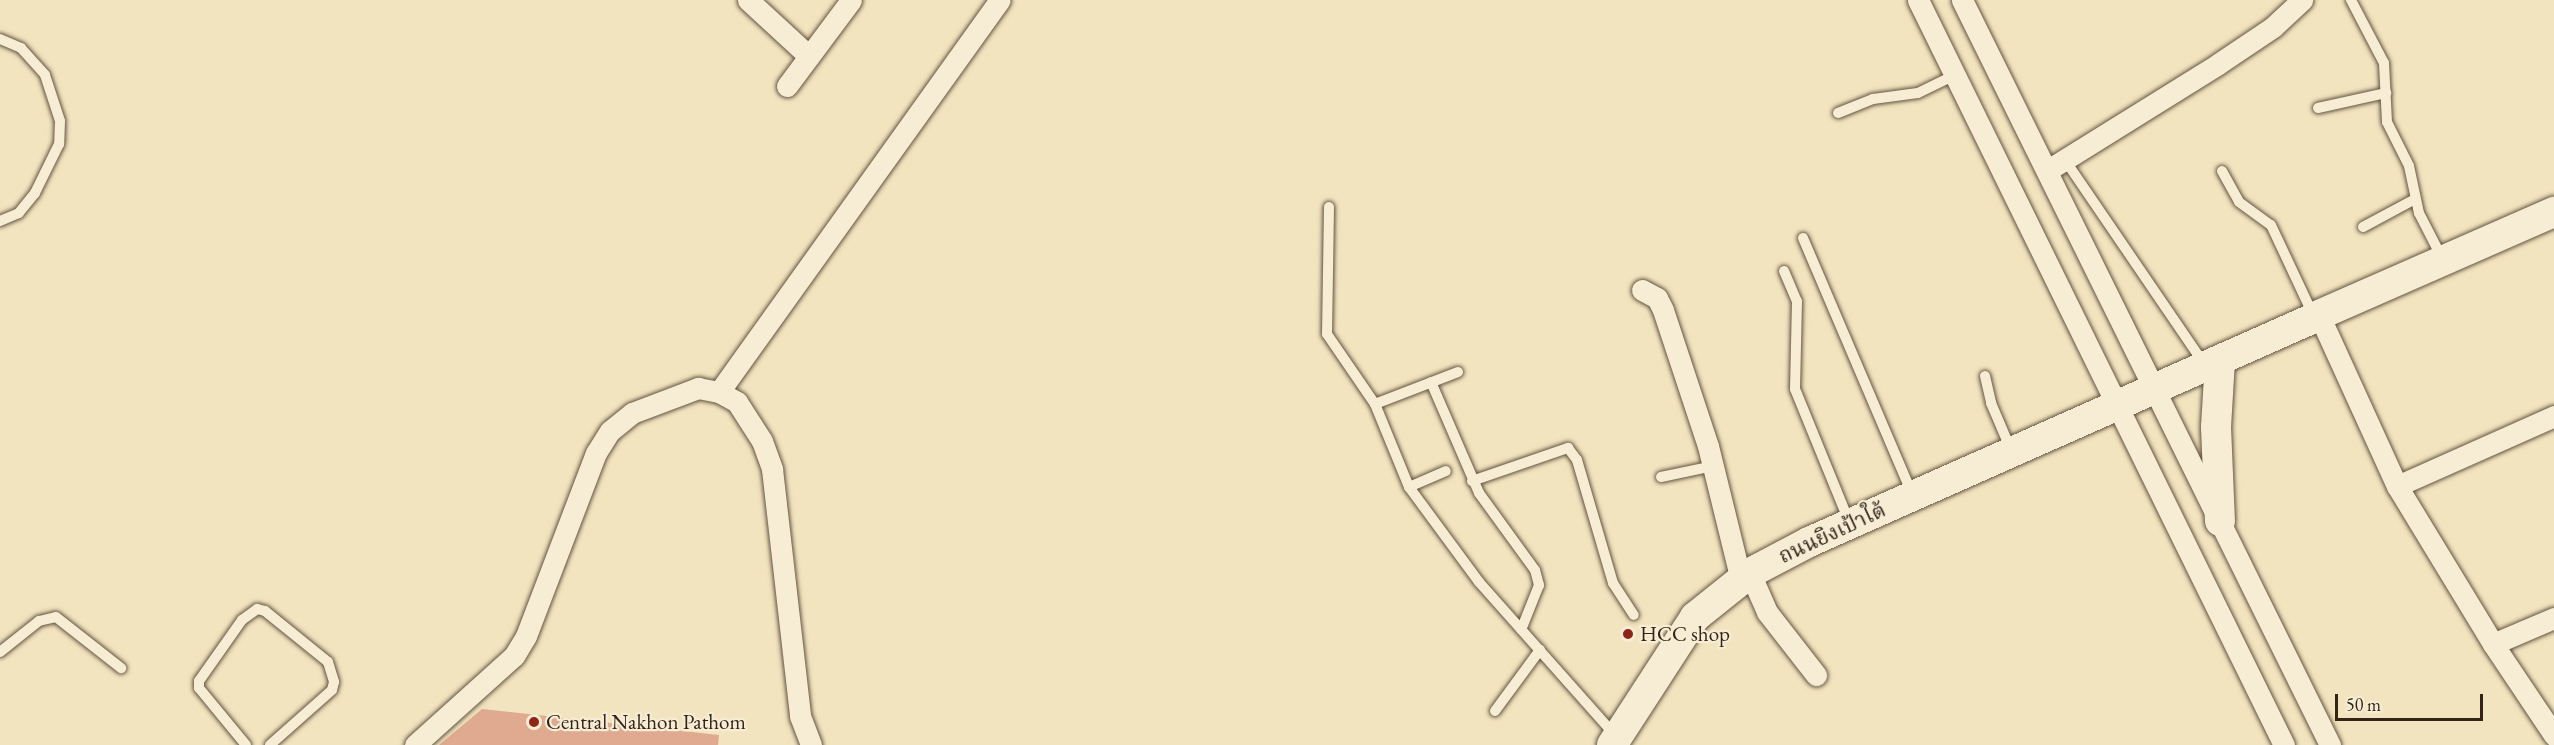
<!DOCTYPE html>
<meta charset="utf-8">
<style>
body{margin:0}
#map{position:relative;width:2554px;height:745px;overflow:hidden;background:#f2e4be;font-family:"EB Garamond","Noto Serif Thai",serif}
div>[style]{position:absolute}
.building>*{inset:0;background:#dfaa8f}
.roads{filter:drop-shadow(0 0 2px #635442) drop-shadow(0 0 2px #635442)}
.service>*{height:10px;margin:-5px;padding:0 5px;transform-origin:5px;border-radius:5px;background:#f7edd5}
.minor>*{height:21px;margin:-10.5px;padding:0 10.5px;transform-origin:10.5px;border-radius:10.5px;background:#f7edd5}
.secondary>*{height:30px;margin:-15px;padding:0 15px;transform-origin:15px;border-radius:15px;background:#f7edd5}
.dots>*{width:16px;height:16px;translate:-50% -50%;box-sizing:border-box;border:3px solid #f7edd5;border-radius:50%}
span{translate:-50% -50%;white-space:nowrap;text-align:center;line-height:1.15;-webkit-text-stroke:4.5px #f7edd5;paint-order:stroke}
.street-label{font-size:21px;color:#332418}
.poi-label{font-size:21px;color:#332418}
.left{translate:0 -50%;text-align:left}
.scale{position:absolute;left:2335px;top:694px;width:148px;height:27px;box-sizing:border-box;border:3px solid #332418;border-top:0;padding-left:8px;font-size:18px;line-height:21px;white-space:nowrap;color:#332418;-webkit-text-stroke:4px #f7edd5;paint-order:stroke}
</style>
<div id="map">
<div class="building">
<i style="clip-path:polygon(482px 709px,719px 735px,718px 745px,439px 745px)"></i>
</div>
<div class="roads">
<div class="service">
<i style="left:2351px;top:0;width:71px;rotate:62.4deg"></i>
<i style="left:2384px;top:63px;width:59px;rotate:87.1deg"></i>
<i style="left:2387px;top:122px;width:49px;rotate:63.4deg"></i>
<i style="left:2409px;top:166px;width:48px;rotate:78deg"></i>
<i style="left:2419px;top:213px;width:51px;rotate:62.9deg"></i>
<i style="left:0;top:39px;width:23px;rotate:23deg"></i>
<i style="left:21px;top:48px;width:36px;rotate:48deg"></i>
<i style="left:45px;top:75px;width:48px;rotate:71.9deg"></i>
<i style="left:60px;top:121px;width:23px;rotate:92deg"></i>
<i style="left:59px;top:144px;width:55px;rotate:116.1deg"></i>
<i style="left:35px;top:193px;width:26px;rotate:129deg"></i>
<i style="left:19px;top:213px;width:21px;rotate:157deg"></i>
<i style="left:2318px;top:108px;width:70px;rotate:-12.4deg"></i>
<i style="left:1838px;top:113px;width:38px;rotate:-22deg"></i>
<i style="left:1873px;top:99px;width:45px;rotate:-7.6deg"></i>
<i style="left:1918px;top:93px;width:41px;rotate:-25.9deg"></i>
<i style="left:2065px;top:160px;width:247px;rotate:55.7deg"></i>
<i style="left:2222px;top:171px;width:35px;rotate:61deg"></i>
<i style="left:2239px;top:202px;width:39px;rotate:36deg"></i>
<i style="left:2271px;top:225px;width:102px;rotate:64.9deg"></i>
<i style="left:1329px;top:207px;width:127px;rotate:90.9deg"></i>
<i style="left:1327px;top:334px;width:85px;rotate:55.6deg"></i>
<i style="left:1375px;top:404px;width:90px;rotate:67.7deg"></i>
<i style="left:1409px;top:487px;width:118px;rotate:53.6deg"></i>
<i style="left:1479px;top:582px;width:205px;rotate:48.4deg"></i>
<i style="left:2363px;top:227px;width:59px;rotate:-28.3deg"></i>
<i style="left:1803px;top:238px;width:277px;rotate:66.9deg"></i>
<i style="left:1784px;top:271px;width:33px;rotate:67deg"></i>
<i style="left:1797px;top:301px;width:88px;rotate:91.3deg"></i>
<i style="left:1795px;top:389px;width:143px;rotate:67.8deg"></i>
<i style="left:1985px;top:376px;width:28px;rotate:77deg"></i>
<i style="left:1991px;top:403px;width:51px;rotate:66.9deg"></i>
<i style="left:1431px;top:382px;width:121px;rotate:66.6deg"></i>
<i style="left:1479px;top:493px;width:95px;rotate:54deg"></i>
<i style="left:1535px;top:570px;width:16px;rotate:75deg"></i>
<i style="left:1539px;top:585px;width:48px;rotate:111.8deg"></i>
<i style="left:1375px;top:404px;width:89px;rotate:-21.1deg"></i>
<i style="left:1661px;top:477px;width:53px;rotate:-11.9deg"></i>
<i style="left:1472px;top:481px;width:102px;rotate:-19deg"></i>
<i style="left:1568px;top:448px;width:15px;rotate:53deg"></i>
<i style="left:1577px;top:460px;width:128px;rotate:73.7deg"></i>
<i style="left:1613px;top:583px;width:38px;rotate:57deg"></i>
<i style="left:1409px;top:487px;width:40px;rotate:-23.4deg"></i>
<i style="left:0;top:652px;width:50px;rotate:-38.5deg"></i>
<i style="left:39px;top:621px;width:17px;rotate:-13deg"></i>
<i style="left:56px;top:617px;width:83px;rotate:38.1deg"></i>
<i style="left:1495px;top:711px;width:76px;rotate:-53.6deg"></i>
<i style="left:246px;top:745px;width:74px;rotate:-129.5deg"></i>
<i style="left:199px;top:688px;width:7px;rotate:-90deg"></i>
<i style="left:199px;top:681px;width:75px;rotate:-54.8deg"></i>
<i style="left:242px;top:620px;width:19px;rotate:-36deg"></i>
<i style="left:257px;top:609px;width:8px;rotate:14deg"></i>
<i style="left:265px;top:611px;width:81px;rotate:39deg"></i>
<i style="left:328px;top:662px;width:21px;rotate:73deg"></i>
<i style="left:334px;top:682px;width:8px;rotate:104deg"></i>
<i style="left:332px;top:690px;width:83px;rotate:138.4deg"></i>
</div>
<div class="minor">
<i style="left:748px;top:0;width:83px;rotate:42.6deg"></i>
<i style="left:1918px;top:0;width:830px;rotate:63.84deg"></i>
<i style="left:1962px;top:0;width:831px;rotate:63.71deg"></i>
<i style="left:787px;top:86px;width:107px;rotate:-53.3deg"></i>
<i style="left:2048px;top:170px;width:200px;rotate:-31.9deg"></i>
<i style="left:2218px;top:64px;width:66px;rotate:-33.9deg"></i>
<i style="left:2273px;top:27px;width:40px;rotate:-43deg"></i>
<i style="left:1642px;top:290px;width:17px;rotate:28deg"></i>
<i style="left:1657px;top:298px;width:13px;rotate:63deg"></i>
<i style="left:1663px;top:310px;width:143px;rotate:71.7deg"></i>
<i style="left:1708px;top:446px;width:138px;rotate:76.2deg"></i>
<i style="left:2319px;top:315px;width:188px;rotate:65.5deg"></i>
<i style="left:2397px;top:486px;width:185px;rotate:58.7deg"></i>
<i style="left:2493px;top:644px;width:110px;rotate:56.2deg"></i>
<i style="left:719px;top:392px;width:482px;rotate:-54.4deg"></i>
<i style="left:2397px;top:486px;width:172px;rotate:-24deg"></i>
<i style="left:1750px;top:573px;width:43px;rotate:66.4deg"></i>
<i style="left:1767px;top:612px;width:80px;rotate:52.1deg"></i>
<i style="left:2493px;top:644px;width:66px;rotate:-23.1deg"></i>
<i style="left:415px;top:745px;width:133px;rotate:-42deg"></i>
<i style="left:514px;top:656px;width:23px;rotate:-59deg"></i>
<i style="left:526px;top:636px;width:196px;rotate:-69.1deg"></i>
<i style="left:596px;top:453px;width:26px;rotate:-58deg"></i>
<i style="left:610px;top:431px;width:28px;rotate:-39deg"></i>
<i style="left:632px;top:413px;width:71px;rotate:-20.7deg"></i>
<i style="left:698px;top:388px;width:21px;rotate:11deg"></i>
<i style="left:719px;top:392px;width:21px;rotate:29deg"></i>
<i style="left:737px;top:402px;width:46px;rotate:57.3deg"></i>
<i style="left:762px;top:441px;width:30px;rotate:70deg"></i>
<i style="left:772px;top:469px;width:249px;rotate:83.5deg"></i>
<i style="left:800px;top:716px;width:31px;rotate:69deg"></i>
</div>
<div class="secondary">
<i style="left:2319px;top:315px;width:257px;rotate:-23.7deg"></i>
<i style="left:2220px;top:360px;width:67px;rotate:93.4deg"></i>
<i style="left:2216px;top:427px;width:94px;rotate:87.6deg"></i>
<i style="left:1612px;top:745px;width:153px;rotate:-57deg"></i>
<i style="left:1695px;top:617px;width:70px;rotate:-38.7deg"></i>
<i style="left:1750px;top:573px;width:67px;rotate:-27.7deg"></i>
<i style="left:1809px;top:542px;width:552px;rotate:-23.92deg"></i>
</div>
</div>
<div class="dots">
<i style="left:1628px;top:634px;background:#8f2418"></i>
<i style="left:534px;top:722px;background:#8f2418"></i>
</div>
<div class="street-label">
<span style="left:1832px;top:533px;rotate:-25deg">ถนนยิงเป้าใต้</span>
</div>
<div class="poi-label">
<span class="left" style="left:1640px;top:634px">HCC shop</span>
<span class="left" style="left:546px;top:722px">Central Nakhon Pathom</span>
</div>
<div class="scale">50 m</div>
</div>
